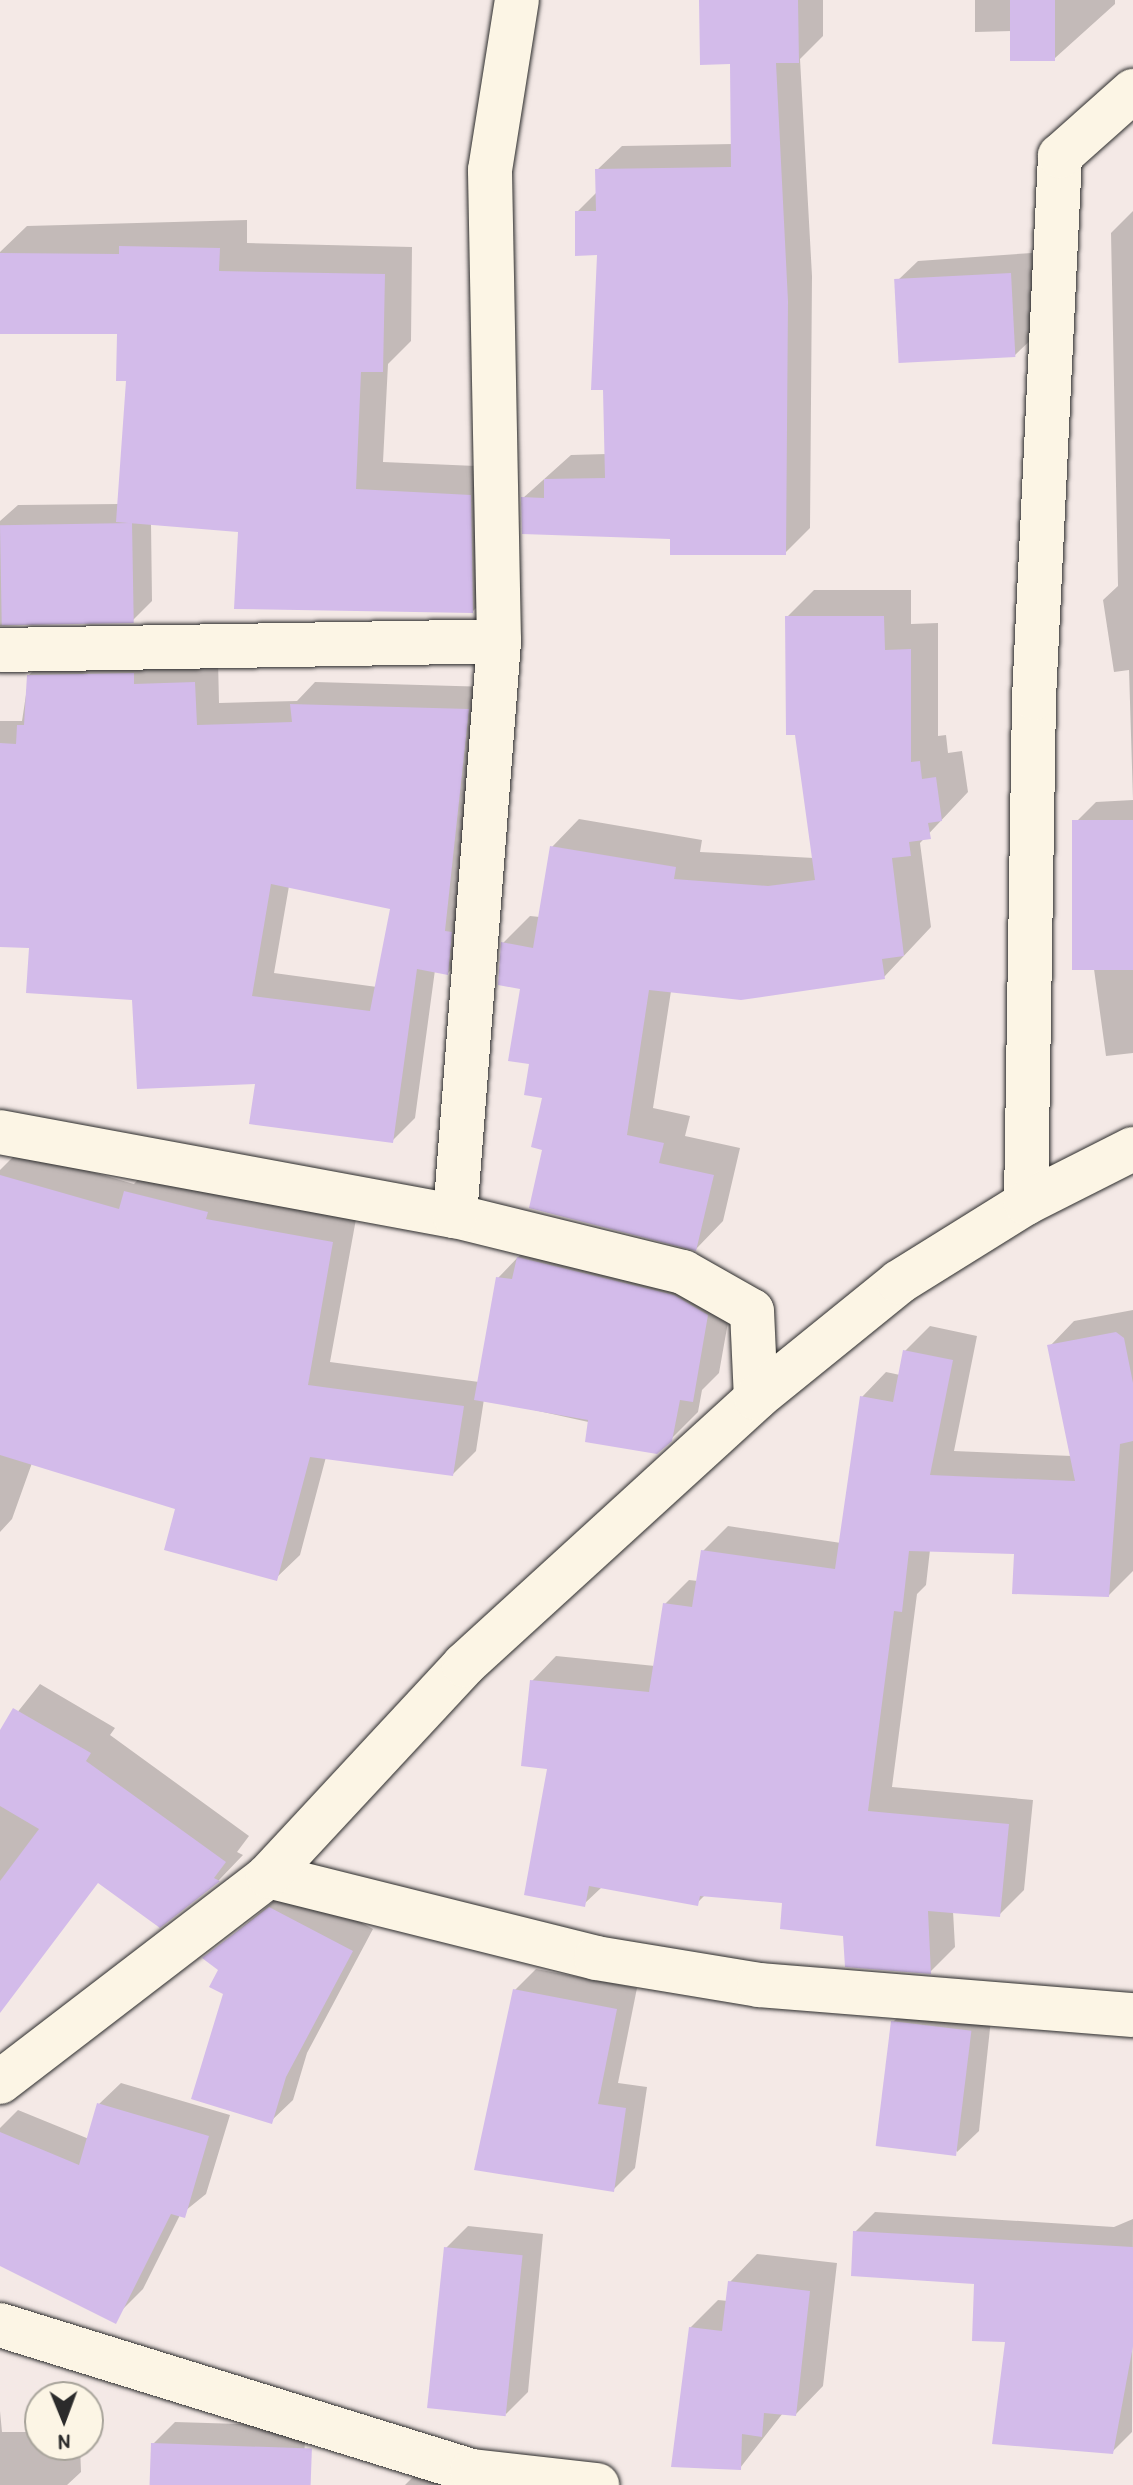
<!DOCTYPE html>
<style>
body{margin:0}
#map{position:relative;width:1133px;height:2485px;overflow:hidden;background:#f4e9e6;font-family:"Patrick Hand",sans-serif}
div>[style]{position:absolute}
.shadow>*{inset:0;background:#0003}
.building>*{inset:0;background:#d3bbea;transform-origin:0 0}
.roads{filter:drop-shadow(0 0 2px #2b2b2b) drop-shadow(0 0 2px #2b2b2b)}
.minor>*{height:44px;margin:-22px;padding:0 22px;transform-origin:22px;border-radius:22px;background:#fcf5e5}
span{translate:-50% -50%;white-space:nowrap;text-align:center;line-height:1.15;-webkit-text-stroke:8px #fcf5e5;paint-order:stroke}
.north{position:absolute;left:24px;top:2381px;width:80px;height:80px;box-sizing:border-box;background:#fcf5e5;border:2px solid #a8a49b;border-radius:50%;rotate:179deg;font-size:22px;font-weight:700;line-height:32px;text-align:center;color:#2b2b2b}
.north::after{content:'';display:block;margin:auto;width:28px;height:36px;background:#2b2b2b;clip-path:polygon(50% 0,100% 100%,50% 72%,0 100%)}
</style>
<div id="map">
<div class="shadow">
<i style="clip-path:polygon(701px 0,823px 0,823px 36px,800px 59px,812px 276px,810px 528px,785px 553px,672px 537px,523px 498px,571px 455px,607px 454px,599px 253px,577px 212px,598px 191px,597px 170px,622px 146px,733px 144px,732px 62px)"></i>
<i style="clip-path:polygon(975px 0,1115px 0,1115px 4px,1055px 58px,1012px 31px,975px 32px)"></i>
<i style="clip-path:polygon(1133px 211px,1133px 1053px,1106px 1056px,1074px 824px,1096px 802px,1133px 800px,1129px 670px,1114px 672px,1103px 600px,1118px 586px,1111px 233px)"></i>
<i style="clip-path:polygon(247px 220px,247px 243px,412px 247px,411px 341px,388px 364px,383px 462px,499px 467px,501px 583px,473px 611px,240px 530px,151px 523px,152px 601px,132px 621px,0 626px,0 521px,18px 505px,119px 504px,128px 379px,119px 332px,0 332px,0 252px,27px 226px)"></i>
<i style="clip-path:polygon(1032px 253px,1037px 334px,1015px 355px,896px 282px,918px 261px)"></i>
<i style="clip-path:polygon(814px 590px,911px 590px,911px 624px,938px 623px,938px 736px,946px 735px,948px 753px,962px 751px,968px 792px,920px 843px,931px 927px,884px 977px,671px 991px,653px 1108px,690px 1116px,685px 1136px,740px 1148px,723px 1221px,696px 1249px,545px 1148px,545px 1096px,531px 1062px,522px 988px,503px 943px,530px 916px,540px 917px,552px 847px,579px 819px,702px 840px,700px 852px,814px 858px,787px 617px)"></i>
<i style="clip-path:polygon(evenodd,52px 652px,218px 660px,219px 703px,297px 701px,315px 682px,491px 687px,470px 950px,448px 973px,435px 970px,415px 1118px,392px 1141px,257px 1081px,134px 998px,37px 851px,0 850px,0 721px,22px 721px,29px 675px,52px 652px,289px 886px,392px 907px,377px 987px,274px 973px,289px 886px)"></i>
<i style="clip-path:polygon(19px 1151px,134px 1184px,149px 1168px,356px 1219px,330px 1362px,479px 1382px,498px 1278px,524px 1251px,734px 1288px,719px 1373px,702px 1390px,698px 1412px,670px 1440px,484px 1399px,476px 1451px,453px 1474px,326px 1457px,300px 1555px,276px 1578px,177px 1507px,32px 1463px,12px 1519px,0 1532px,0 1170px)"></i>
<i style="clip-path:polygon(1133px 1310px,1133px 1571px,1109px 1595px,1016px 1552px,930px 1550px,926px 1585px,917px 1594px,892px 1787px,1033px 1800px,1024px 1890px,999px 1915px,953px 1911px,955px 1947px,930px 1972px,784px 1901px,706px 1894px,697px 1903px,602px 1887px,584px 1904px,532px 1681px,556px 1656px,655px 1666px,665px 1604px,689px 1580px,698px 1581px,703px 1551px,728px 1526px,841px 1543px,862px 1397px,886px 1372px,900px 1375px,905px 1351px,930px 1326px,977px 1336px,954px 1451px,1072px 1456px,1050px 1346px,1074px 1321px)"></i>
<i style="clip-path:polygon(40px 1684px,115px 1728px,110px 1735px,249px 1836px,237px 1852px,243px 1855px,219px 1880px,160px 1925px,98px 1880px,0 2007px,0 1734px)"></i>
<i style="clip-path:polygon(292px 1886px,373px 1929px,307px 2053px,293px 2100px,271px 2121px,221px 1970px,205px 1958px)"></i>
<i style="clip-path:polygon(536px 1969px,637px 1988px,618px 2083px,647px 2087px,635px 2168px,613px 2190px,515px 1990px)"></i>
<i style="clip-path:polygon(915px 2000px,992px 2010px,979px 2131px,957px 2152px,893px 2022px)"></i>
<i style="clip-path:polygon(121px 2083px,230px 2115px,206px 2194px,180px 2215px,143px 2289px,121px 2311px,0 2259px,0 2128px,18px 2110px,89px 2139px,99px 2104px)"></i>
<i style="clip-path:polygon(875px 2212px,1114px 2227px,1133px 2219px,1132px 2432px,1112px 2452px,995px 2442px,1007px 2340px,976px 2282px,855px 2232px)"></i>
<i style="clip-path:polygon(468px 2226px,543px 2234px,528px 2392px,506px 2414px,446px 2248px)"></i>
<i style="clip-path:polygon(757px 2254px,837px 2263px,823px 2386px,796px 2414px,783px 2413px,740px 2468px,690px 2328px,718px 2300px,728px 2301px,730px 2282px)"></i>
<i style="clip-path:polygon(0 2411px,2px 2432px,40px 2432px,40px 2445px,80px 2445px,81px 2472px,67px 2485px,0 2485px)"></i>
<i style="clip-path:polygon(175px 2422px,305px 2426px,304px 2485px,152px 2485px,153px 2444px)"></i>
<i style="clip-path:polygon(425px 2465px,468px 2485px,405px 2485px)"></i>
</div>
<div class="building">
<i style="clip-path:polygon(699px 0,798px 0,799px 63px,776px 63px,788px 301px,786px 555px,670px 555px,670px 539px,522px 534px,521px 497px,544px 498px,544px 479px,605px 478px,603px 390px,591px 390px,597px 255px,575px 256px,575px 211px,596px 211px,595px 169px,731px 167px,730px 64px,700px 65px)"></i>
<i style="left:1010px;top:0;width:45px;height:61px"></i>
<i style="clip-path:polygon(119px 246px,220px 248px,219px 271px,385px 274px,383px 372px,361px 372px,356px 489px,471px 495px,473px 613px,234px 609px,238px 532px,116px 522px,126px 381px,116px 381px,117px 334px,0 334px,0 253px,119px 254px)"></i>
<i style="left:1011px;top:273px;width:84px;height:117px;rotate:87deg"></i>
<i style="left:132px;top:523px;width:100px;height:132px;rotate:89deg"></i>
<i style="clip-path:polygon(785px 616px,884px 616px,885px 650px,911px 649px,911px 762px,920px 761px,922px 779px,936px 777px,942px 821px,928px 823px,931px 839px,909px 842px,911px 856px,892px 858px,904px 956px,882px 959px,885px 979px,741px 1000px,649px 990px,627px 1135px,664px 1143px,659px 1163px,714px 1175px,696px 1251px,529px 1208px,542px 1150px,531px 1147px,542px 1098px,524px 1095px,529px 1064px,508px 1061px,520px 989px,498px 985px,501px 942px,533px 948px,550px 846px,676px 867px,674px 879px,768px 886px,815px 880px,795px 735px,786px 735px)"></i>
<i style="clip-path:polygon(evenodd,134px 673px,134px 684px,195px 682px,197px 725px,292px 722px,290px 704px,469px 709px,445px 931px,452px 932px,448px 975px,417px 969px,393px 1143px,249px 1124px,255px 1084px,137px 1089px,132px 1000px,26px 993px,29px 948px,0 947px,0 743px,16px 744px,17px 725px,24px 725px,27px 675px,134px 673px,271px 884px,390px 909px,370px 1011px,252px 996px,271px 884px)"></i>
<i style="left:1133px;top:820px;width:150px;height:61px;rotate:90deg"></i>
<i style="clip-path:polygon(0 1175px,119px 1209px,124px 1191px,208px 1212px,206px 1219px,333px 1242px,308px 1385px,464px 1406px,453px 1476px,310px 1457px,277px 1581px,164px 1550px,175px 1509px,0 1455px)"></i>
<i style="clip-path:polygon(517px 1257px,674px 1295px,708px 1315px,693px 1402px,680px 1400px,672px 1441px,657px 1454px,585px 1442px,588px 1420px,474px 1400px,496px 1277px,512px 1279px)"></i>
<i style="clip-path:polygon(1116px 1332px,1124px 1338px,1133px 1383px,1133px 1441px,1120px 1444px,1109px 1597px,1012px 1594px,1014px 1554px,909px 1551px,902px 1612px,894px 1611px,868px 1811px,1009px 1824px,1000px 1917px,928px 1911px,931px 1974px,845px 1967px,843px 1936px,780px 1929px,782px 1903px,700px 1896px,698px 1906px,589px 1886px,585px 1907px,524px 1895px,547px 1769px,521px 1766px,530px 1680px,649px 1692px,663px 1603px,692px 1607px,701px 1550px,835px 1569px,860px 1396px,893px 1402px,903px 1350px,953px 1360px,930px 1475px,1075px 1481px,1047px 1345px)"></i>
<i style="clip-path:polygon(13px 1708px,91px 1753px,86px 1761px,226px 1862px,214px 1878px,220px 1881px,160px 1928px,98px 1883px,0 2013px,0 1881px,39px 1829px,0 1806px,0 1730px)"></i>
<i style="clip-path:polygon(269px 1907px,353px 1951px,286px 2077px,272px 2124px,191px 2099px,223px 1994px,209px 1987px,218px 1970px,202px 1958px)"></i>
<i style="clip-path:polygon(513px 1989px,617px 2009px,598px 2104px,626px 2108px,614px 2192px,474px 2170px)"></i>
<i style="left:891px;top:2021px;width:81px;height:126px;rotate:7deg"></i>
<i style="clip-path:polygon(97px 2103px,209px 2136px,185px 2218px,171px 2214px,116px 2324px,0 2266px,0 2132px,79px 2165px)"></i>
<i style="clip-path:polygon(853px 2231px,1133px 2247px,1133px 2346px,1113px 2454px,992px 2444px,1005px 2342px,972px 2341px,974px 2284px,851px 2276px)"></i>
<i style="left:444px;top:2247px;width:79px;height:162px;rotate:6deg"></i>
<i style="clip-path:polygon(728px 2281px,810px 2291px,796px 2416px,764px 2413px,762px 2437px,742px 2434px,741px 2470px,671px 2467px,689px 2327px,722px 2331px)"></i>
<i style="left:151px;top:2443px;width:161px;height:42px;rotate:2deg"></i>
</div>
<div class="roads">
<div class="minor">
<i style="left:0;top:650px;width:499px;rotate:-1deg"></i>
<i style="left:0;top:1132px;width:463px;rotate:10.5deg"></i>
<i style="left:455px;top:1216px;width:235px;rotate:13.8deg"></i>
<i style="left:683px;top:1272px;width:79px;rotate:29.5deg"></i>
<i style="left:752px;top:1311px;width:87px;rotate:87.4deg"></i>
<i style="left:1026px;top:1203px;width:505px;rotate:-89.09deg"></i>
<i style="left:1034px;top:698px;width:543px;rotate:-87.25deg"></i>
<i style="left:1060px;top:156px;width:98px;rotate:-41.7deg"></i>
<i style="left:455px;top:1216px;width:577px;rotate:-85.62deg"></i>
<i style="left:499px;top:641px;width:471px;rotate:-91.1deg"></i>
<i style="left:490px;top:170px;width:172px;rotate:-81deg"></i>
<i style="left:268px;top:1876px;width:338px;rotate:14deg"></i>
<i style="left:596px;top:1958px;width:165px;rotate:9.4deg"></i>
<i style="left:759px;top:1985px;width:375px;rotate:4.6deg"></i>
<i style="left:0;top:2082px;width:338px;rotate:-37.5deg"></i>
<i style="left:268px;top:1876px;width:288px;rotate:-47.1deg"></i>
<i style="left:464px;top:1665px;width:396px;rotate:-42.4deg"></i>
<i style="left:756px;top:1398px;width:184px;rotate:-39deg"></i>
<i style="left:899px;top:1282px;width:150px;rotate:-31.9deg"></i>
<i style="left:1026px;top:1203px;width:120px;rotate:-26.8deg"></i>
<i style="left:0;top:2325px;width:494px;rotate:17.2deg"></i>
<i style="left:472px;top:2471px;width:126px;rotate:6.4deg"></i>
</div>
</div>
<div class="north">N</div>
</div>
